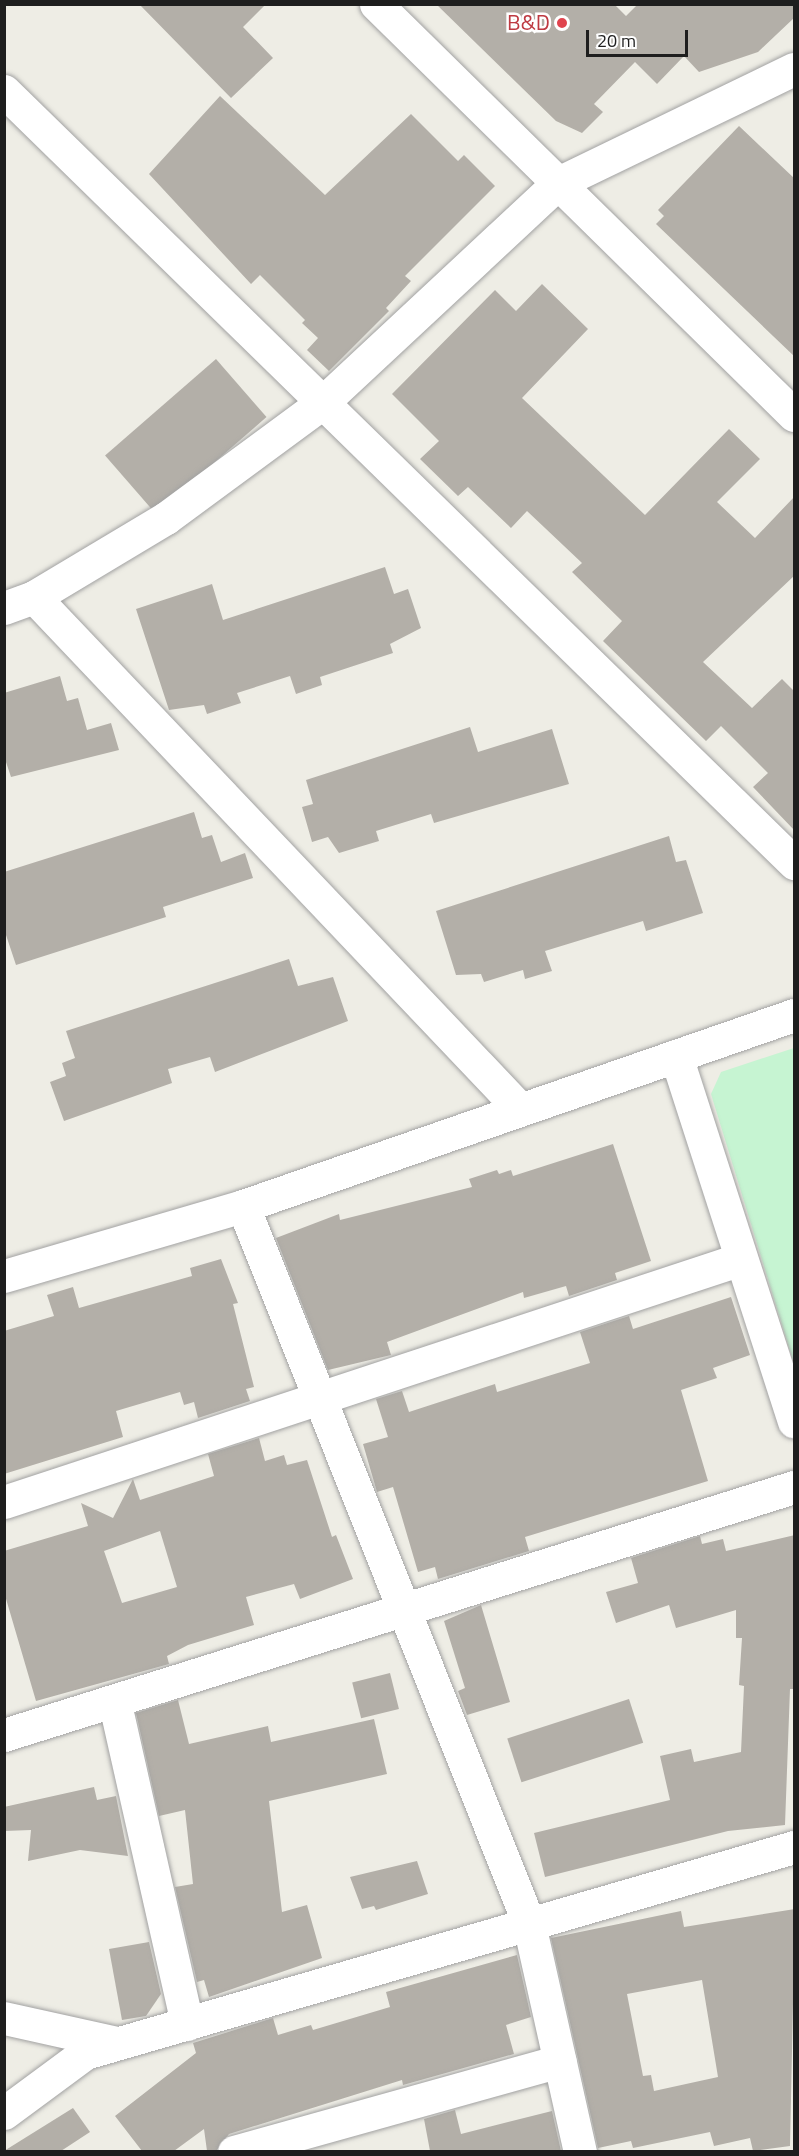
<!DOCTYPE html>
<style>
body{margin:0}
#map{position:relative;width:799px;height:2156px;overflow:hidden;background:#eeede5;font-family:"Titillium Web",sans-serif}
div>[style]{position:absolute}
.park>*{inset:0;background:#c6f4d2}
.building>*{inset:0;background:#b3afa8;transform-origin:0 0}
.roads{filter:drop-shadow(0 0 2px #a2a2a2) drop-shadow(0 0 2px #a2a2a2)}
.minor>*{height:33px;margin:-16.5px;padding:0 16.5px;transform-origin:16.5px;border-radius:16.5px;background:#fff}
.dots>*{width:16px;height:16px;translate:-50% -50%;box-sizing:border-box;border:3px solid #fff;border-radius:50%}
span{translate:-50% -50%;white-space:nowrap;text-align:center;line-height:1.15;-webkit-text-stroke:5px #fff;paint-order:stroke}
.health-label{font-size:22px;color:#be3a42}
.right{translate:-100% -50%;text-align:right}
.frame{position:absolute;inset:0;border:6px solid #1e1e1e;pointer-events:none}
.scale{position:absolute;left:586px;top:30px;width:102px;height:27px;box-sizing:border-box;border:3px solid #1e1e1e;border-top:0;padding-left:8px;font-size:18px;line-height:21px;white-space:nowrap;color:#1e1e1e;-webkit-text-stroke:4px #fff;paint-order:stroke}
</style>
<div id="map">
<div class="park">
<i style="clip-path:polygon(794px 1048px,794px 1364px,711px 1094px,721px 1072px)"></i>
</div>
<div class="building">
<i style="clip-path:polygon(139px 4px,266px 4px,243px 27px,273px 58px,231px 98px)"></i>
<i style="clip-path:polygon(436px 4px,614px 4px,626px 16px,638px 4px,795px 4px,795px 17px,758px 52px,699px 72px,684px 56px,657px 84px,635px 62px,594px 104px,603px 112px,582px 133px,556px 121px)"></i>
<i style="clip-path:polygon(220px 96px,325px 195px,411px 114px,458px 161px,464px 155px,495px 186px,405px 276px,411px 281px,386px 308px,389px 311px,329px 371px,307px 350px,318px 338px,302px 323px,305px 320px,260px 275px,251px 284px,149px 174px)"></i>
<i style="clip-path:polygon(739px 126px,795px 179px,795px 357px,656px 224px,664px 216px,658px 210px)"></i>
<i style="clip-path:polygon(542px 284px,588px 329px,522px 398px,645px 515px,729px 429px,760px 459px,717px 502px,755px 538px,795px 496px,795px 575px,703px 662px,752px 708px,782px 679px,795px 692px,795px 831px,753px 787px,768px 773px,721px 726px,706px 741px,603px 641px,622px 621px,572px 572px,582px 563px,527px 511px,511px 528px,468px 487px,458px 496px,420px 459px,439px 441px,392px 394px,495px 290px,516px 311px)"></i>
<i style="left:216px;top:359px;width:77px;height:147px;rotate:49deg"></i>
<i style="clip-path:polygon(385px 567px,394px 594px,408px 589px,421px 628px,390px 644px,393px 653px,320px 677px,322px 685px,296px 694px,290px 676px,237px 693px,241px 703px,207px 714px,204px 705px,169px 710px,136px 609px,212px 584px,223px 620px)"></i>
<i style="clip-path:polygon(60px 676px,67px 701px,78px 698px,87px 730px,111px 723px,119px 750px,11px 777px,4px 756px,4px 693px)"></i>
<i style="clip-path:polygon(470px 727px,478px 752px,552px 729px,569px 784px,434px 823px,431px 814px,376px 831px,379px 841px,339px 853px,328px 837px,312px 842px,302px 807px,313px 804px,306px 780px)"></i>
<i style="clip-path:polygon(194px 812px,202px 838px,212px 835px,221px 862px,245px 853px,253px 878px,163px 907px,166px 917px,16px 965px,4px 929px,4px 872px)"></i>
<i style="clip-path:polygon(669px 836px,676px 862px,686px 860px,703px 913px,646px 931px,643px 921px,545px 951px,552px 971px,525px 979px,523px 970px,484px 982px,481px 974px,456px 975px,436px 911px)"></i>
<i style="clip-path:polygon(289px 959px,298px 986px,333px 977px,348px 1021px,215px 1072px,210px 1057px,168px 1069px,172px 1083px,64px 1121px,50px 1082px,66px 1076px,62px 1063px,75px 1058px,66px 1031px)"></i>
<i style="clip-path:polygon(613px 1144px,651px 1261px,615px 1273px,617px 1280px,569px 1296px,566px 1286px,524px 1298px,523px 1292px,387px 1342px,391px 1355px,328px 1370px,276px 1238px,339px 1214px,340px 1220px,472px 1187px,469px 1179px,497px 1170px,499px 1174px,511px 1170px,513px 1176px)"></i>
<i style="clip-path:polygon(221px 1259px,238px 1303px,233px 1304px,254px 1387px,246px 1389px,250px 1401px,198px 1418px,194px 1402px,184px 1405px,180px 1392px,116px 1411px,123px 1437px,4px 1474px,4px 1331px,54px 1316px,47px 1295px,73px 1287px,79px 1308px,192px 1276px,190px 1268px)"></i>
<i style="clip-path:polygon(731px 1297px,750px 1355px,713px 1368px,717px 1378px,681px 1390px,708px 1481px,525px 1537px,529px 1551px,438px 1579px,435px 1567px,418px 1572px,393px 1487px,377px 1492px,363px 1444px,388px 1437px,376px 1399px,402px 1391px,409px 1412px,495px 1384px,497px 1392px,590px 1363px,580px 1332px,629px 1316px,633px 1329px)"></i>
<i style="clip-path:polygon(evenodd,259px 1438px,265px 1461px,284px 1455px,287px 1465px,307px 1460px,332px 1537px,336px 1535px,353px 1579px,300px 1599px,294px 1584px,246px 1597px,254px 1625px,188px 1645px,167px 1656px,169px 1664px,36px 1701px,4px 1592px,4px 1551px,88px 1526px,81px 1503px,113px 1518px,133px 1479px,140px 1500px,214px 1476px,208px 1454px,259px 1438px,160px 1531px,177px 1587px,122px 1603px,104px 1551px,160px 1531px)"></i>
<i style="clip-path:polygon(795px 1535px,795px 1689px,790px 1689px,785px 1825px,728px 1831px,545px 1877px,534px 1833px,670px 1800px,660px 1756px,691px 1749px,694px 1762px,741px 1752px,744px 1686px,739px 1685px,742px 1638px,736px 1638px,736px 1610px,676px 1628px,669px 1605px,616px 1623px,606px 1592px,638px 1583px,631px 1558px,700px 1536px,702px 1544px,723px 1539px,726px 1551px)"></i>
<i style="clip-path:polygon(481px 1605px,510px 1702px,467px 1715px,458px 1691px,465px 1688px,444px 1621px)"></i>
<i style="left:390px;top:1673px;width:37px;height:39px;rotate:76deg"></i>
<i style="left:629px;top:1699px;width:46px;height:128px;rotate:72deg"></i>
<i style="clip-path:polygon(178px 1700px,189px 1744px,268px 1726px,271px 1742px,374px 1719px,387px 1774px,269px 1801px,282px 1912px,307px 1905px,322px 1958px,209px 1997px,204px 1980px,197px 1982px,175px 1887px,193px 1884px,185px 1810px,159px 1816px,136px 1713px)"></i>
<i style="clip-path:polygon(94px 1787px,97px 1800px,116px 1796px,128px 1856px,80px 1850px,28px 1861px,31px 1830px,4px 1831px,4px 1807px)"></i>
<i style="clip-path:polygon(417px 1861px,428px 1894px,376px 1910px,374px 1906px,362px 1909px,350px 1877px)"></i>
<i style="clip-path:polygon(evenodd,795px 1909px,790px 2146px,753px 2151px,750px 2138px,714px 2146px,710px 2132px,633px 2148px,631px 2141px,598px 2148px,551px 1938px,681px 1911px,684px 1927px,795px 1909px,702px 1980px,718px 2077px,654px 2091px,651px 2075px,643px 2076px,627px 1994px,702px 1980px)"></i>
<i style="clip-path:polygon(149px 1942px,161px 1994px,146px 2016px,122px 2020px,109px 1949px)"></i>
<i style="clip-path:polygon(517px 1955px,531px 2017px,506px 2025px,514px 2054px,403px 2085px,402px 2080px,229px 2134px,216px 2151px,207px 2151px,204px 2129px,174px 2151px,142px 2151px,115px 2116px,196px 2053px,193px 2043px,273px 2018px,278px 2035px,311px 2025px,313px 2030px,390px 2007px,386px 1992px)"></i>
<i style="clip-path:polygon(73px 2108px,90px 2132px,61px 2151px,4px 2151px)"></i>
<i style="clip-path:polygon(455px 2110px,461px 2134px,552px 2111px,561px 2151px,430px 2151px,424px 2119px)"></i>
</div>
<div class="roads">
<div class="minor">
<i style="left:376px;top:4px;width:586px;rotate:44.52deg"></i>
<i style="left:4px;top:91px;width:1105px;rotate:44.34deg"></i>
<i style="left:34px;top:597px;width:706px;rotate:46.49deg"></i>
<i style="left:4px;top:608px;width:32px;rotate:-20deg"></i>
<i style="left:34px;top:597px;width:154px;rotate:-30.9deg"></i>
<i style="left:166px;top:518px;width:194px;rotate:-36.4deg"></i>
<i style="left:322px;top:403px;width:323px;rotate:-43deg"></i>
<i style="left:558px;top:183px;width:262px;rotate:-25.8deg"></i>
<i style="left:676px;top:1056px;width:384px;rotate:72.1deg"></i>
<i style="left:243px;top:1206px;width:773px;rotate:68.28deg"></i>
<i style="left:529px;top:1924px;width:234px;rotate:77.4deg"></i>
<i style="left:4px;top:1276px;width:249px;rotate:-16.3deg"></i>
<i style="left:243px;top:1206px;width:583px;rotate:-19.12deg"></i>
<i style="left:4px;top:1502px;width:776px;rotate:-18.25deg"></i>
<i style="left:115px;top:1704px;width:328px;rotate:77.3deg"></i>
<i style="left:4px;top:1735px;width:828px;rotate:-17.43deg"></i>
<i style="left:4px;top:2018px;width:116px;rotate:12.5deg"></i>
<i style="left:4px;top:2113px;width:101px;rotate:-36.5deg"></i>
<i style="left:85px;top:2053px;width:738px;rotate:-16.2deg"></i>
<i style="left:234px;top:2152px;width:338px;rotate:-15.6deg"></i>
</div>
</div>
<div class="dots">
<i style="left:562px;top:23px;background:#e0444e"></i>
</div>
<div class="health-label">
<span class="right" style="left:550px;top:23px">B&amp;D</span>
</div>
<div class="frame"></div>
<div class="scale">20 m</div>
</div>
